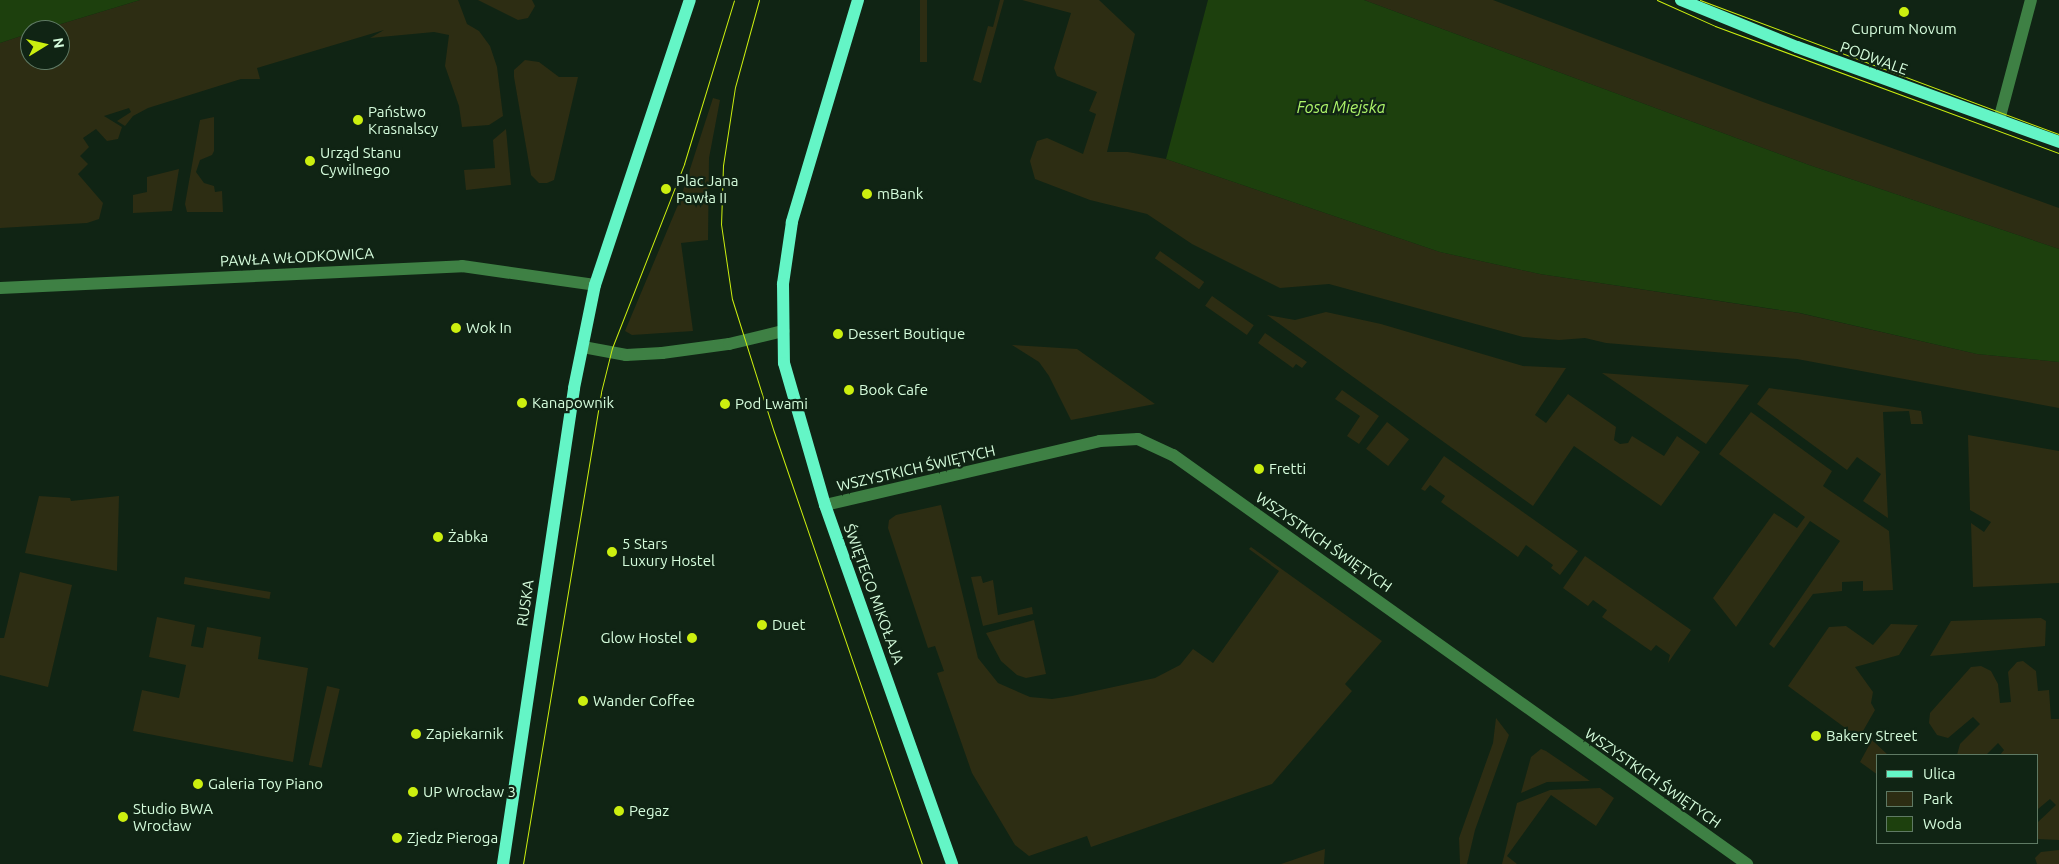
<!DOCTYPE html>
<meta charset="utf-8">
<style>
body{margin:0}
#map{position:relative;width:2059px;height:864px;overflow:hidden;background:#102414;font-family:Ubuntu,sans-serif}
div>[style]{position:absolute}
.green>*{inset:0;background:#2d2d13;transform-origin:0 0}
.water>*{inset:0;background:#1d400d}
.minor>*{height:12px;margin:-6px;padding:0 6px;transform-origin:6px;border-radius:6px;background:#3e8044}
.major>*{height:12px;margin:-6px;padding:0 6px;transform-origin:6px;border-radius:6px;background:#64f5c6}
.tram>*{height:1px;margin:-0.5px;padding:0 0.5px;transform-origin:0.5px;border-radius:0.5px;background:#ccef0f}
.dots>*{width:14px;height:14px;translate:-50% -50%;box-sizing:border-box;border:2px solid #102414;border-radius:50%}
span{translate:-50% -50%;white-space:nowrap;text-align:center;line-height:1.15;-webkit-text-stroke:4.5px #102414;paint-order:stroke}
.poi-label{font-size:15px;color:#d5fcdc}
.left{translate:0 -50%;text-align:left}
.right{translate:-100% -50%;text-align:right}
.street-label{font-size:15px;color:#d5fcdc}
.water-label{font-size:16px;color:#aef56a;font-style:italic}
.legend{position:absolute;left:1876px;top:754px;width:162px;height:90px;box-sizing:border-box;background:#102414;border:1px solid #5f7a64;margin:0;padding:6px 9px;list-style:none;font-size:15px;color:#d5fcdc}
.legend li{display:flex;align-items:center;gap:10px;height:25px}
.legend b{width:25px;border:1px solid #5f7a64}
.north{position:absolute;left:20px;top:20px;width:50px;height:50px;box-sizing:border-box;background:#102414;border:1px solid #5f7a64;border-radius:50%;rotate:81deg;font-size:14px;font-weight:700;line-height:20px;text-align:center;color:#d5fcdc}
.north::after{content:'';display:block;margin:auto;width:18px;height:22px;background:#ccef0f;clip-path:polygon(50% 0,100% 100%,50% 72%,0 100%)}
</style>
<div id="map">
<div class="green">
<i style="clip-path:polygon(140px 0,458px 0,467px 24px,479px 31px,490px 46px,497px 67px,503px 116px,489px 125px,462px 127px,459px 106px,445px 66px,449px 35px,434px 32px,370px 38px,384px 30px,257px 68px,260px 79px,241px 79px,148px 108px,133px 116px,125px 126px,117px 121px,131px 112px,129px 108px,104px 116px,122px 127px,118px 139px,107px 141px,96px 129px,83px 138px,89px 147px,80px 156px,88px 164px,78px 174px,103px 203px,99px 219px,87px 223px,0 228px,0 43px,30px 33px,30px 60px,60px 60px,60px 30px,41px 30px)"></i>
<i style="clip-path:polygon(478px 0,532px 0,535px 6px,528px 18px,518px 20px)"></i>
<i style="left:920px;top:0;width:7px;height:62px"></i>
<i style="clip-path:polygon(1000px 0,1004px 0,981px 83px,973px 80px,988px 26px,993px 27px)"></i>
<i style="clip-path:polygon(1022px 0,1099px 0,1135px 34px,1107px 152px,1128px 152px,1166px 159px,1440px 252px,1540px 274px,1799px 313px,1977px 354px,2059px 362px,2059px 408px,1797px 359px,1606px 343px,1585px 338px,1559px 340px,1523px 337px,1329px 284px,1280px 288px,1192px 244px,1147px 214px,1090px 200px,1035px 179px,1030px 161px,1037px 141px,1047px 138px,1083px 154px,1096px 114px,1089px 111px,1097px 92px,1057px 76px,1054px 68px,1071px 13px)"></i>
<i style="clip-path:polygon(1364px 0,1493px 0,1763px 102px,2059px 208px,2059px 249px,1809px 165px)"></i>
<i style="clip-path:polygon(525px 60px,539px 62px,559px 77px,578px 77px,554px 180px,547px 183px,539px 183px,531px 175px,514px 77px,514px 70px)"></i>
<i style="clip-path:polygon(713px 98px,720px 100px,709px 158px,708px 240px,681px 243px,693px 331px,632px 335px,625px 331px,680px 200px)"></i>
<i style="clip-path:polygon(214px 117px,214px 151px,212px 155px,200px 160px,196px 172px,204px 183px,214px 186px,215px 192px,222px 191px,223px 212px,187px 212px,185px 204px,200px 120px)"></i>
<i style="clip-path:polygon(506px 129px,511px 185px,466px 190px,464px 170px,495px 168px,493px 140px)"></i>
<i style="clip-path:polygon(179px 169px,172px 211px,133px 213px,133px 195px,147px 192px,147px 177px)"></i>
<i style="left:1160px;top:251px;width:54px;height:9px;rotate:35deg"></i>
<i style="left:1212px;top:296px;width:51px;height:12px;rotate:35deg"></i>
<i style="clip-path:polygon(1326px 312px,1381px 324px,1523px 366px,1566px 368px,1535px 415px,1546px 423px,1568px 394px,1616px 427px,1614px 440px,1620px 444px,1628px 443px,1632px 436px,1664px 456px,1677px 436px,1700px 452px,1661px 506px,1574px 446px,1533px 506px,1267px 315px,1295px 320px)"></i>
<i style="clip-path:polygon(1265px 333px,1307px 362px,1302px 368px,1296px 364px,1293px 368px,1258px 343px)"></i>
<i style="clip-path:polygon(1012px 345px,1077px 349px,1155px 404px,1071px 420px,1049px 376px,1039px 362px)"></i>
<i style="clip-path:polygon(1602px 373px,1731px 383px,1749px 385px,1706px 444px)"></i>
<i style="clip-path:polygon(1769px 388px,1921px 411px,1923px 424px,1911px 424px,1909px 411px,1883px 412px,1888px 518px,1863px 501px,1881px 474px,1857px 457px,1847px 470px,1757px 404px)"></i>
<i style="clip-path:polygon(1342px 390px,1379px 416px,1359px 444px,1347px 436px,1360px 416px,1335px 399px)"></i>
<i style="clip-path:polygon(1751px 412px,1832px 471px,1823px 486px,1889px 531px,1893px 590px,1863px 591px,1863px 581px,1842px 582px,1842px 591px,1813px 594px,1774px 648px,1769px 644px,1840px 541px,1810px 521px,1736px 627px,1713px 598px,1774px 513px,1797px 528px,1805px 517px,1719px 454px)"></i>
<i style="left:1387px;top:422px;width:28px;height:34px;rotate:38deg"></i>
<i style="clip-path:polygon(1968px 435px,2059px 451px,2059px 583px,1973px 587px,1971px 523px,1984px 532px,1991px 522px,1970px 510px)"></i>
<i style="clip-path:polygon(1444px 456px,1578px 551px,1560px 575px,1551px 568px,1553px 565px,1526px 545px,1518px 557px,1441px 502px,1445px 496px,1430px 485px,1425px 491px,1421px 489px)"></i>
<i style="clip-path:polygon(39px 496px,70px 498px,71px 501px,119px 496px,117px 571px,25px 553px)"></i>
<i style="clip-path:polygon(941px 505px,978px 658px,998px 683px,1030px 697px,1052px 699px,1072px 696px,1155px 678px,1180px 665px,1193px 649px,1213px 663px,1279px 571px,1249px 549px,1251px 547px,1382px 641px,1345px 684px,1352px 691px,1272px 784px,1091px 847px,1087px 836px,1029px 856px,1015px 845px,972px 773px,937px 673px,944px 671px,935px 646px,928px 648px,888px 528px,889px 520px,896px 515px)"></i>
<i style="clip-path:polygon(1585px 556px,1691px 630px,1668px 663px,1670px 655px,1656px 645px,1651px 651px,1602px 617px,1607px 610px,1593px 600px,1588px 606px,1563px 588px)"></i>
<i style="clip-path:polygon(20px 572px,72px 585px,48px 687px,0 675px,0 638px,4px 638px)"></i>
<i style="clip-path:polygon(981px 576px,983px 583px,993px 580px,998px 615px,1032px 607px,1033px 614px,983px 626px,971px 577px)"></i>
<i style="left:185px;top:577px;width:87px;height:7px;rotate:10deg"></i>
<i style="clip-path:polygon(157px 617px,195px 625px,191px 646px,203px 648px,207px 627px,261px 637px,258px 659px,308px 668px,293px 762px,133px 731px,142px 690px,179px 698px,186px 665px,149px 657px)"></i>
<i style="clip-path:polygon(2041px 618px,2046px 621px,2045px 646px,1930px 656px,1951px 621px)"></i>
<i style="clip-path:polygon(1034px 620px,1046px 674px,1026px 678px,1017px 675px,1001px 661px,986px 633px)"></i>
<i style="clip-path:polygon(1891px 624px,1918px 625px,1899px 655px,1855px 667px,1873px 692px,1871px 703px,1875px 710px,1859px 738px,1788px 686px,1829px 627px,1846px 626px,1873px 645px)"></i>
<i style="clip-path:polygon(2023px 661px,2036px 671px,2038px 691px,2049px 690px,2051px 719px,2059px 719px,2059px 840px,2038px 839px,2038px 822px,2056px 805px,2050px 799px,2038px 809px,2038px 755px,2000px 755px,2004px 750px,1998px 743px,1986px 755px,1957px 755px,1960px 744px,1980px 724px,1973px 717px,1948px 738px,1937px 735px,1929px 723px,1930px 713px,1971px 667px,1981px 666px,1991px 671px,1998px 684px,2000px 703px,2011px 702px,2008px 672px,2017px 662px)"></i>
<i style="left:327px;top:686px;width:13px;height:81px;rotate:13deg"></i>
<i style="clip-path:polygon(1496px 718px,1509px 735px,1475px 830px,1467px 864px,1460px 864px,1459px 838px,1493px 743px)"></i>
<i style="clip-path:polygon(1872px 740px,1888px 755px,1878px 755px,1878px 775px,1860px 762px)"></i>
<i style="clip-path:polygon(1541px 749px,1546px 751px,1590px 781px,1547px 782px,1521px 793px,1531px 757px)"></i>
<i style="clip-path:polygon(1600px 788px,1614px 798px,1596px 826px,1551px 795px,1507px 856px,1517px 864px,1502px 864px,1517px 803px,1550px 790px)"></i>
<i style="clip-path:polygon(1325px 849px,1324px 864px,1281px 864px)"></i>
<i style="clip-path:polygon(2059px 850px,2059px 864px,2037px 864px,2035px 858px,2041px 852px)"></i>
</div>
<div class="water">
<i style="clip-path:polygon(0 0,140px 0,41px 30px,30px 30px,30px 33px,0 43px)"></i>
<i style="clip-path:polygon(1208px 0,1364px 0,1809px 165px,2059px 249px,2059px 362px,1977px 354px,1800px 313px,1540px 274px,1440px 252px,1166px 159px)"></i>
</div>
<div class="minor">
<i style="left:1999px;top:120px;width:124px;rotate:-75.1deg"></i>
<i style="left:0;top:288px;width:463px;rotate:-2.7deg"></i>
<i style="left:462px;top:266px;width:134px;rotate:8.1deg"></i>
<i style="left:583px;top:347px;width:44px;rotate:10.5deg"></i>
<i style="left:626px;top:355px;width:36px;rotate:-3deg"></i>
<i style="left:662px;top:353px;width:68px;rotate:-7.7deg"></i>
<i style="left:729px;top:344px;width:56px;rotate:-13.5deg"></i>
<i style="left:825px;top:505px;width:282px;rotate:-13.1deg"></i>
<i style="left:1100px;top:441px;width:38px;rotate:-3deg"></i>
<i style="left:1138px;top:439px;width:38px;rotate:25deg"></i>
<i style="left:1173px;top:455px;width:705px;rotate:35.47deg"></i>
</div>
<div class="major">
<i style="left:858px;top:0;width:232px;rotate:106.6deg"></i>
<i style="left:792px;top:222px;width:63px;rotate:98.3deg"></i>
<i style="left:783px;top:284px;width:79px;rotate:89.3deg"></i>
<i style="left:784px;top:363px;width:148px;rotate:73.9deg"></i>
<i style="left:825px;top:505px;width:381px;rotate:70.5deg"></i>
<i style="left:1681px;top:0;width:125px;rotate:22.1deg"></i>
<i style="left:1797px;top:47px;width:279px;rotate:19.9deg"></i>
<i style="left:503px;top:864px;width:481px;rotate:-81.5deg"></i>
<i style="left:574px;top:388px;width:105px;rotate:-78.5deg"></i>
<i style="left:595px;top:285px;width:300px;rotate:-71.6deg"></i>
</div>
<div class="tram">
<i style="left:759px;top:0;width:90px;rotate:105.4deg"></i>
<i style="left:735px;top:87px;width:79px;rotate:98.7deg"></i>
<i style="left:723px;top:165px;width:59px;rotate:91.9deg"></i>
<i style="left:721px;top:224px;width:76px;rotate:81.7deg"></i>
<i style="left:732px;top:299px;width:136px;rotate:72.5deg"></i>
<i style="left:773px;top:429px;width:460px;rotate:71.1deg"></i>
<i style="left:1657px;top:0;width:64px;rotate:24.1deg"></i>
<i style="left:1715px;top:26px;width:367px;rotate:20.3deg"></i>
<i style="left:1700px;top:0;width:383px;rotate:20.5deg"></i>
<i style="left:523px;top:864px;width:478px;rotate:-80.6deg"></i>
<i style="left:601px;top:392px;width:45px;rotate:-76deg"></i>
<i style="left:612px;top:348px;width:198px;rotate:-68.6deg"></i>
<i style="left:684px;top:164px;width:171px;rotate:-73deg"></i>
</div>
<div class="dots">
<i style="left:1904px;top:12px;background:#ccef0f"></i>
<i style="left:358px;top:120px;background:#ccef0f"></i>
<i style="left:310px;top:161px;background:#ccef0f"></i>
<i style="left:666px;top:189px;background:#ccef0f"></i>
<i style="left:867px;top:194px;background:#ccef0f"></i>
<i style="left:456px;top:328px;background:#ccef0f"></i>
<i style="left:838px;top:334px;background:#ccef0f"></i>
<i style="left:849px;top:390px;background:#ccef0f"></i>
<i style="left:522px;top:403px;background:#ccef0f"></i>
<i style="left:725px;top:404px;background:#ccef0f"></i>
<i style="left:1259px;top:469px;background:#ccef0f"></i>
<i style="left:438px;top:537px;background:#ccef0f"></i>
<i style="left:612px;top:552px;background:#ccef0f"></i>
<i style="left:762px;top:625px;background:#ccef0f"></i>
<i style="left:692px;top:638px;background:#ccef0f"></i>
<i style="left:583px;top:701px;background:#ccef0f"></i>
<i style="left:416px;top:734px;background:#ccef0f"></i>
<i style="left:1816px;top:736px;background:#ccef0f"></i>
<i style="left:198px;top:784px;background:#ccef0f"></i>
<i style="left:413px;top:792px;background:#ccef0f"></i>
<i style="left:619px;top:811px;background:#ccef0f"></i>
<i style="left:123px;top:817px;background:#ccef0f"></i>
<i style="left:397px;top:838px;background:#ccef0f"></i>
</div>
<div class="poi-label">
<span style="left:1904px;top:29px">Cuprum Novum</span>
<span class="left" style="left:368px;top:120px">Państwo<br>Krasnalscy</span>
<span class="left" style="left:320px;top:161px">Urząd Stanu<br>Cywilnego</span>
<span class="left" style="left:676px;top:189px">Plac Jana<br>Pawła II</span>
<span class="left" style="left:877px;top:194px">mBank</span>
<span class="left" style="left:466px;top:328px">Wok In</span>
<span class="left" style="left:848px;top:334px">Dessert Boutique</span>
<span class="left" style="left:859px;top:390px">Book Cafe</span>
<span class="left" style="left:532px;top:403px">Kanapownik</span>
<span class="left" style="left:735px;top:404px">Pod Lwami</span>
<span class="left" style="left:1269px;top:469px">Fretti</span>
<span class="left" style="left:448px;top:537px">Żabka</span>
<span class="left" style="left:622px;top:552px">5 Stars<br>Luxury Hostel</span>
<span class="left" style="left:772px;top:625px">Duet</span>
<span class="right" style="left:682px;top:638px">Glow Hostel</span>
<span class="left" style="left:593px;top:701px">Wander Coffee</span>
<span class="left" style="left:426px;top:734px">Zapiekarnik</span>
<span class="left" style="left:1826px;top:736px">Bakery Street</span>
<span class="left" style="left:208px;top:784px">Galeria Toy Piano</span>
<span class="left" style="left:423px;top:792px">UP Wrocław 3</span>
<span class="left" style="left:133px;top:817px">Studio BWA<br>Wrocław</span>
<span class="left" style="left:629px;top:811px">Pegaz</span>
<span class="left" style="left:407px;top:838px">Zjedz Pieroga</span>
</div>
<div class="street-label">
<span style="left:1874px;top:58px;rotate:20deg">PODWALE</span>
<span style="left:297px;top:257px;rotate:-3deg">PAWŁA WŁODKOWICA</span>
<span style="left:916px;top:468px;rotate:-13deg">WSZYSTKICH ŚWIĘTYCH</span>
<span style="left:1324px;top:542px;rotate:35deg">WSZYSTKICH ŚWIĘTYCH</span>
<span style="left:874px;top:594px;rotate:70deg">ŚWIĘTEGO MIKOŁAJA</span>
<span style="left:525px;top:603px;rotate:-82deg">RUSKA</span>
<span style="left:1653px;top:778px;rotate:35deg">WSZYSTKICH ŚWIĘTYCH</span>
</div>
<div class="water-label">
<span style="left:1341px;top:107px">Fosa Miejska</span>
</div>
<ul class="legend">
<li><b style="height:6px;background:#64f5c6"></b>Ulica</li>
<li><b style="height:14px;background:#2d2d13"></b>Park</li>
<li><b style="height:14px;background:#1d400d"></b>Woda</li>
</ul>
<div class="north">N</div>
</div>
